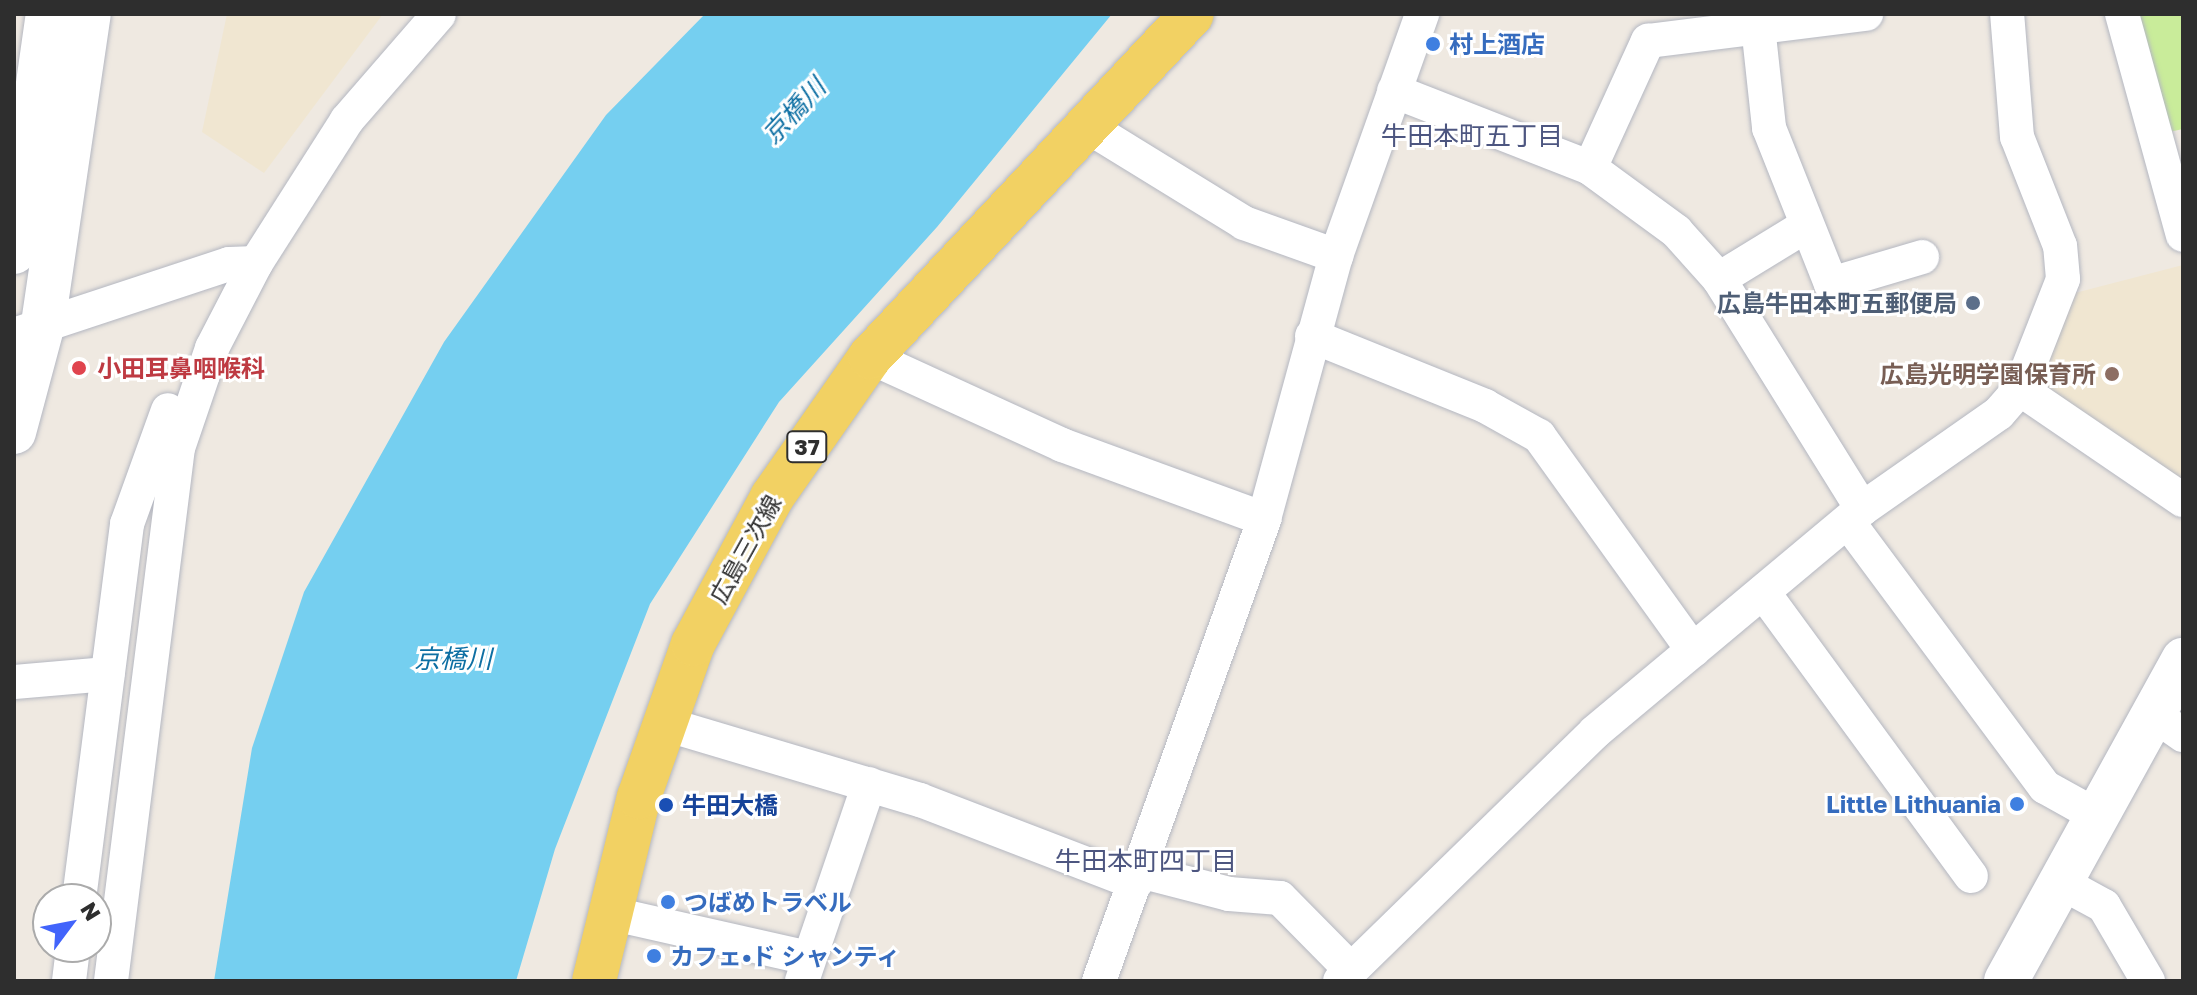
<!DOCTYPE html>
<meta charset="utf-8">
<style>
body{margin:0}
#map{position:relative;width:2197px;height:995px;overflow:hidden;background:#efe9e1;font-family:"Golos Text","Noto Sans JP",sans-serif}
div>[style]{position:absolute}
.education>*{inset:0;background:#f0e6d1}
.pitch>*{inset:0;background:#c9ec9a}
.water>*{inset:0;background:#75cff0}
.roads{filter:drop-shadow(0 0 2px #b4b7c1) drop-shadow(0 0 2px #b4b7c1)}
.street>*{height:34px;margin:-17px;padding:0 17px;transform-origin:17px;border-radius:17px;background:#fff}
.secondary>*{height:44px;margin:-22px;padding:0 22px;transform-origin:22px;border-radius:22px;background:#fff}
.primary>*{height:44px;margin:-22px;padding:0 22px;transform-origin:22px;border-radius:22px;background:#f2d163}
.dots>*{width:22px;height:22px;translate:-50% -50%;box-sizing:border-box;border:4px solid #fff;border-radius:50%}
span{translate:-50% -50%;white-space:nowrap;text-align:center;line-height:1.15;-webkit-text-stroke:6px #fff;paint-order:stroke}
.shield-label span{padding:2px 6px;background:#fff;border:2px solid;border-radius:6px;-webkit-text-stroke-width:0}
.shield-label{font-size:22px;color:#2e2e2e;font-weight:700}
.shop-label{font-size:24px;color:#366cbe;font-weight:700}
.left{translate:0 -50%;text-align:left}
.right{translate:-100% -50%;text-align:right}
.service-label{font-size:24px;color:#4e5e75;font-weight:700}
.health-label{font-size:24px;color:#be3a42;font-weight:700}
.education-label{font-size:24px;color:#785e54;font-weight:700}
.street-label{font-size:24px;color:#2e2e2e}
.transit-label{font-size:24px;color:#164399;font-weight:700}
.water-label{font-size:26px;color:#0d6fa3;font-style:italic}
.neighbourhood-label{font-size:26px;color:#4d5680}
.frame{position:absolute;inset:0;border:16px solid #2e2e2e;pointer-events:none}
.north{position:absolute;left:32px;top:883px;width:80px;height:80px;box-sizing:border-box;background:#fff;border:2px solid #ababab;border-radius:50%;rotate:58deg;font-size:22px;font-weight:700;line-height:32px;text-align:center;color:#2e2e2e}
.north::after{content:'';display:block;margin:auto;width:28px;height:36px;background:#4264fb;clip-path:polygon(50% 0,100% 100%,50% 72%,0 100%)}
</style>
<div id="map">
<div class="education">
<i style="clip-path:polygon(227px 14px,383px 14px,264px 173px,202px 132px)"></i>
<i style="clip-path:polygon(2183px 265px,2183px 490px,2033px 389px,2071px 294px)"></i>
</div>
<div class="pitch">
<i style="clip-path:polygon(2135px 14px,2183px 14px,2183px 129px,2169px 132px)"></i>
</div>
<div class="water">
<i style="clip-path:polygon(705px 14px,1112px 14px,937px 227px,779px 402px,650px 604px,555px 849px,516px 981px,214px 981px,252px 748px,304px 592px,444px 342px,606px 115px)"></i>
</div>
<div class="roads">
<div class="street">
<i style="left:2122px;top:14px;width:229px;rotate:74.6deg"></i>
<i style="left:1758px;top:26px;width:103px;rotate:83.8deg"></i>
<i style="left:1769px;top:128px;width:168px;rotate:68.3deg"></i>
<i style="left:1831px;top:284px;width:95px;rotate:-16.5deg"></i>
<i style="left:1394px;top:91px;width:211px;rotate:21.4deg"></i>
<i style="left:1590px;top:168px;width:107px;rotate:36.2deg"></i>
<i style="left:1676px;top:231px;width:64px;rotate:48.1deg"></i>
<i style="left:1719px;top:279px;width:271px;rotate:58.1deg"></i>
<i style="left:1085px;top:125px;width:187px;rotate:31.6deg"></i>
<i style="left:1244px;top:223px;width:98px;rotate:19.7deg"></i>
<i style="left:1590px;top:168px;width:140px;rotate:-65.5deg"></i>
<i style="left:1648px;top:41px;width:220px;rotate:-7.1deg"></i>
<i style="left:1719px;top:279px;width:103px;rotate:-31.5deg"></i>
<i style="left:14px;top:335px;width:226px;rotate:-18.3deg"></i>
<i style="left:229px;top:264px;width:27px;rotate:-2deg"></i>
<i style="left:1312px;top:336px;width:187px;rotate:22deg"></i>
<i style="left:1485px;top:406px;width:62px;rotate:29.1deg"></i>
<i style="left:1539px;top:436px;width:264px;rotate:54.3deg"></i>
<i style="left:870px;top:357px;width:211px;rotate:24.6deg"></i>
<i style="left:1062px;top:445px;width:215px;rotate:20.1deg"></i>
<i style="left:2020px;top:389px;width:197px;rotate:34.3deg"></i>
<i style="left:1848px;top:522px;width:330px;rotate:53.4deg"></i>
<i style="left:2045px;top:787px;width:60px;rotate:29.1deg"></i>
<i style="left:1763px;top:592px;width:352px;rotate:53.8deg"></i>
<i style="left:14px;top:682px;width:94px;rotate:-4.9deg"></i>
<i style="left:2153px;top:714px;width:37px;rotate:35deg"></i>
<i style="left:665px;top:724px;width:266px;rotate:16.6deg"></i>
<i style="left:920px;top:800px;width:231px;rotate:21deg"></i>
<i style="left:1140px;top:871px;width:92px;rotate:14.5deg"></i>
<i style="left:1229px;top:894px;width:51px;rotate:4.5deg"></i>
<i style="left:1280px;top:898px;width:98px;rotate:45.4deg"></i>
<i style="left:2060px;top:882px;width:50px;rotate:28.6deg"></i>
<i style="left:2104px;top:906px;width:87px;rotate:59.6deg"></i>
<i style="left:79px;top:899px;width:378px;rotate:-82.7deg"></i>
<i style="left:127px;top:524px;width:121px;rotate:-70.2deg"></i>
<i style="left:609px;top:913px;width:204px;rotate:12.7deg"></i>
<i style="left:69px;top:981px;width:34px;rotate:-83deg"></i>
<i style="left:111px;top:981px;width:537px;rotate:-82.84deg"></i>
<i style="left:178px;top:448px;width:106px;rotate:-71.2deg"></i>
<i style="left:212px;top:348px;width:96px;rotate:-62.6deg"></i>
<i style="left:256px;top:263px;width:169px;rotate:-57.5deg"></i>
<i style="left:347px;top:120px;width:140px;rotate:-49deg"></i>
<i style="left:802px;top:981px;width:208px;rotate:-71.2deg"></i>
<i style="left:1099px;top:981px;width:491px;rotate:-70.3deg"></i>
<i style="left:1264px;top:519px;width:273px;rotate:-74.7deg"></i>
<i style="left:1336px;top:256px;width:257px;rotate:-70.4deg"></i>
<i style="left:1340px;top:981px;width:356px;rotate:-44.3deg"></i>
<i style="left:1595px;top:732px;width:348px;rotate:-39.9deg"></i>
<i style="left:1862px;top:509px;width:167px;rotate:-35deg"></i>
<i style="left:1999px;top:413px;width:32px;rotate:-49deg"></i>
<i style="left:2020px;top:389px;width:118px;rotate:-68.6deg"></i>
<i style="left:2063px;top:279px;width:33px;rotate:-95deg"></i>
<i style="left:2060px;top:246px;width:117px;rotate:-111.5deg"></i>
<i style="left:2017px;top:137px;width:123px;rotate:-94.6deg"></i>
</div>
<div class="secondary">
<i style="left:14px;top:252px;width:240px;rotate:-81.9deg"></i>
<i style="left:14px;top:432px;width:112px;rotate:-75deg"></i>
<i style="left:43px;top:324px;width:313px;rotate:-81.6deg"></i>
<i style="left:2006px;top:981px;width:367px;rotate:-61.1deg"></i>
</div>
<div class="primary">
<i style="left:594px;top:981px;width:189px;rotate:-76.3deg"></i>
<i style="left:639px;top:797px;width:162px;rotate:-70.6deg"></i>
<i style="left:693px;top:644px;width:167px;rotate:-61.7deg"></i>
<i style="left:772px;top:497px;width:171px;rotate:-55deg"></i>
<i style="left:870px;top:357px;width:470px;rotate:-46.8deg"></i>
</div>
</div>
<div class="dots">
<i style="left:1433px;top:44px;background:#3f7fe0"></i>
<i style="left:1973px;top:303px;background:#5c6f8a"></i>
<i style="left:79px;top:368px;background:#e0444e"></i>
<i style="left:2112px;top:374px;background:#8d6e63"></i>
<i style="left:2017px;top:804px;background:#3f7fe0"></i>
<i style="left:666px;top:805px;background:#1a4fb4"></i>
<i style="left:668px;top:902px;background:#3f7fe0"></i>
<i style="left:654px;top:956px;background:#3f7fe0"></i>
</div>
<div class="shield-label">
<span style="left:807px;top:447px">37</span>
</div>
<div class="shop-label">
<span class="left" style="left:1449px;top:44px">村上酒店</span>
<span class="right" style="left:2001px;top:804px">Little Lithuania</span>
<span class="left" style="left:684px;top:902px">つばめトラベル</span>
<span class="left" style="left:670px;top:956px">カフェ•ド シャンティ</span>
</div>
<div class="service-label">
<span class="right" style="left:1957px;top:303px">広島牛田本町五郵便局</span>
</div>
<div class="health-label">
<span class="left" style="left:97px;top:368px">小田耳鼻咽喉科</span>
</div>
<div class="education-label">
<span class="right" style="left:2096px;top:374px">広島光明学園保育所</span>
</div>
<div class="street-label">
<span style="left:745px;top:549px;rotate:-61deg">広島三次線</span>
</div>
<div class="transit-label">
<span class="left" style="left:682px;top:805px">牛田大橋</span>
</div>
<div class="water-label">
<span style="left:794px;top:111px;rotate:-47deg">京橋川</span>
<span style="left:453px;top:659px">京橋川</span>
</div>
<div class="neighbourhood-label">
<span style="left:1472px;top:136px">牛田本町五丁目</span>
<span style="left:1146px;top:861px">牛田本町四丁目</span>
</div>
<div class="frame"></div>
<div class="north">N</div>
</div>
